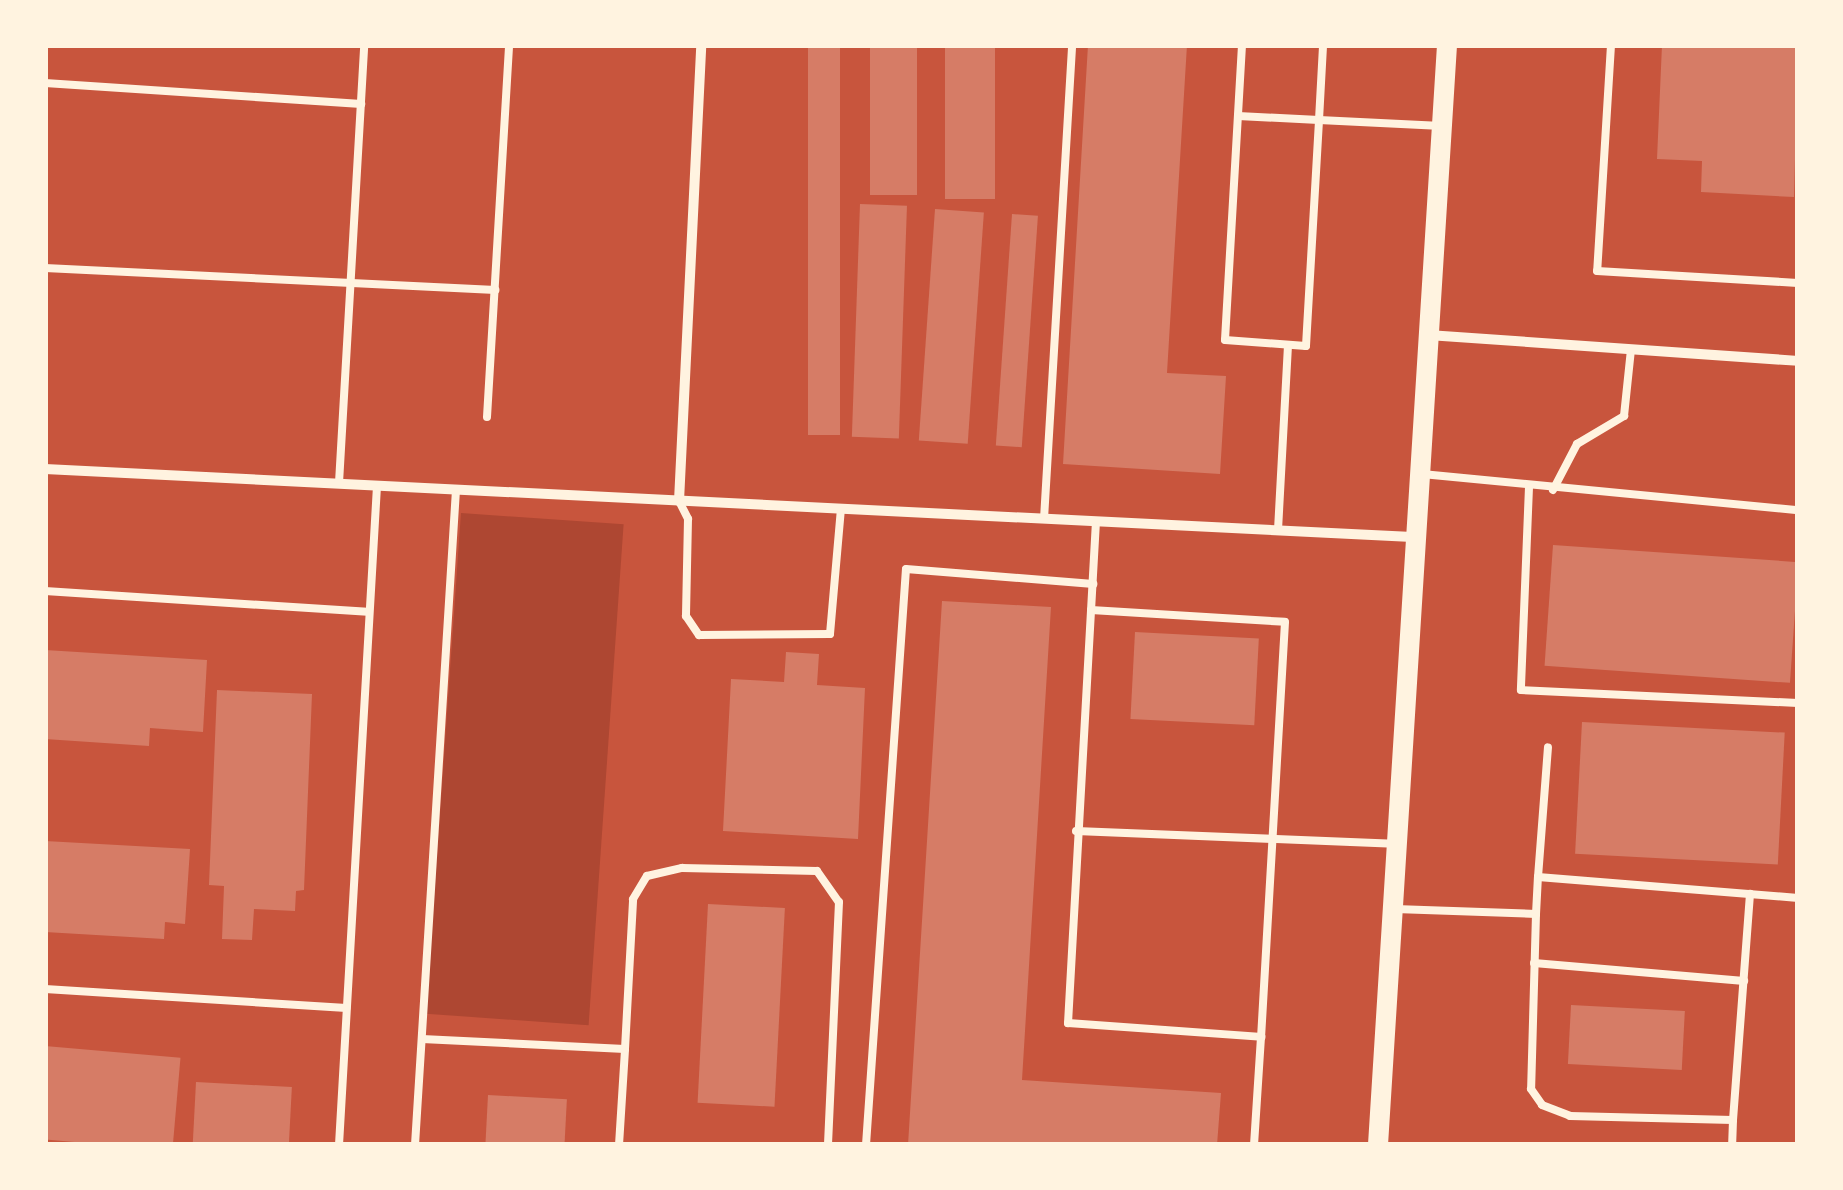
<!DOCTYPE html>
<style>
body{margin:0}
#map{position:relative;width:1843px;height:1190px;overflow:hidden;background:#c8553d;font-family:Ubuntu,sans-serif}
div>[style]{position:absolute}
.green>*{inset:0;background:#ae4732;transform-origin:0 0}
.building>*{inset:0;background:#d67c66;transform-origin:0 0}
.service>*{height:8px;margin:-4px;padding:0 4px;transform-origin:4px;border-radius:4px;background:#fff3e0}
.minor>*{height:10px;margin:-5px;padding:0 5px;transform-origin:5px;border-radius:5px;background:#fff3e0}
.secondary>*{height:20px;margin:-10px;padding:0 10px;transform-origin:10px;border-radius:10px;background:#fff3e0}
span{translate:-50% -50%;white-space:nowrap;text-align:center;line-height:1.15;-webkit-text-stroke:10px #fff3e0;paint-order:stroke}
.frame{position:absolute;inset:0;border:48px solid #fff3e0;pointer-events:none}
</style>
<div id="map">
<div class="green">
<i style="left:461px;top:513px;width:163px;height:502px;rotate:4deg"></i>
</div>
<div class="building">
<i style="left:808px;top:45px;width:32px;height:390px"></i>
<i style="left:870px;top:45px;width:47px;height:150px"></i>
<i style="left:945px;top:45px;width:50px;height:154px"></i>
<i style="clip-path:polygon(1088px 45px,1187px 45px,1167px 373px,1226px 376px,1220px 474px,1063px 464px)"></i>
<i style="clip-path:polygon(1662px 45px,1798px 45px,1794px 197px,1701px 192px,1702px 161px,1657px 159px)"></i>
<i style="left:860px;top:204px;width:47px;height:233px;rotate:2deg"></i>
<i style="left:935px;top:209px;width:49px;height:232px;rotate:4deg"></i>
<i style="left:1012px;top:214px;width:26px;height:232px;rotate:4deg"></i>
<i style="left:1553px;top:545px;width:246px;height:121px;rotate:4deg"></i>
<i style="clip-path:polygon(942px 601px,1051px 607px,1022px 1080px,1221px 1093px,1217px 1145px,908px 1145px)"></i>
<i style="left:1135px;top:632px;width:124px;height:87px;rotate:3deg"></i>
<i style="clip-path:polygon(45px 650px,207px 660px,203px 732px,150px 728px,149px 746px,45px 739px)"></i>
<i style="clip-path:polygon(786px 652px,819px 654px,817px 685px,865px 688px,858px 839px,723px 831px,731px 679px,784px 682px)"></i>
<i style="clip-path:polygon(217px 690px,312px 694px,304px 890px,296px 891px,295px 911px,254px 909px,252px 940px,222px 939px,224px 886px,209px 885px)"></i>
<i style="left:1582px;top:722px;width:203px;height:132px;rotate:3deg"></i>
<i style="clip-path:polygon(45px 841px,190px 849px,185px 924px,165px 922px,164px 939px,45px 932px)"></i>
<i style="left:708px;top:904px;width:77px;height:199px;rotate:3deg"></i>
<i style="left:1571px;top:1005px;width:114px;height:59px;rotate:3deg"></i>
<i style="left:45px;top:1046px;width:136px;height:93px;rotate:5deg"></i>
<i style="left:196px;top:1082px;width:96px;height:63px;rotate:3deg"></i>
<i style="left:488px;top:1095px;width:79px;height:50px;rotate:3deg"></i>
</div>
<div class="service">
<i style="left:1242px;top:45px;width:295px;rotate:93.3deg"></i>
<i style="left:1225px;top:340px;width:81px;rotate:4.2deg"></i>
<i style="left:1306px;top:346px;width:226px;rotate:-86.7deg"></i>
<i style="left:1319px;top:120px;width:123px;rotate:2.8deg"></i>
<i style="left:1611px;top:45px;width:226px;rotate:93.5deg"></i>
<i style="left:1597px;top:271px;width:201px;rotate:3.4deg"></i>
<i style="left:45px;top:83px;width:317px;rotate:3.8deg"></i>
<i style="left:1238px;top:116px;width:81px;rotate:2.8deg"></i>
<i style="left:1319px;top:120px;width:75px;rotate:-86.9deg"></i>
<i style="left:45px;top:268px;width:451px;rotate:2.8deg"></i>
<i style="left:487px;top:417px;width:373px;rotate:-86.6deg"></i>
<i style="left:1422px;top:474px;width:378px;rotate:5.5deg"></i>
<i style="left:339px;top:483px;width:439px;rotate:-86.7deg"></i>
<i style="left:1529px;top:487px;width:203px;rotate:92.3deg"></i>
<i style="left:1521px;top:690px;width:277px;rotate:2.7deg"></i>
<i style="left:1553px;top:490px;width:52px;rotate:-62.4deg"></i>
<i style="left:1577px;top:444px;width:55px;rotate:-30.8deg"></i>
<i style="left:1624px;top:416px;width:67px;rotate:-84deg"></i>
<i style="left:679px;top:501px;width:20px;rotate:63deg"></i>
<i style="left:688px;top:519px;width:97px;rotate:91.2deg"></i>
<i style="left:686px;top:616px;width:23px;rotate:56deg"></i>
<i style="left:699px;top:635px;width:131px;rotate:-0.4deg"></i>
<i style="left:830px;top:634px;width:125px;rotate:-85deg"></i>
<i style="left:1044px;top:519px;width:475px;rotate:-86.6deg"></i>
<i style="left:1096px;top:521px;width:503px;rotate:93.19deg"></i>
<i style="left:1068px;top:1023px;width:194px;rotate:4.1deg"></i>
<i style="left:1261px;top:1037px;width:108px;rotate:93.7deg"></i>
<i style="left:1278px;top:530px;width:185px;rotate:-86.9deg"></i>
<i style="left:45px;top:591px;width:323px;rotate:3.7deg"></i>
<i style="left:1091px;top:610px;width:194px;rotate:3.5deg"></i>
<i style="left:1285px;top:622px;width:416px;rotate:93.3deg"></i>
<i style="left:1076px;top:831px;width:318px;rotate:2.3deg"></i>
<i style="left:1538px;top:877px;width:130px;rotate:-85.6deg"></i>
<i style="left:1395px;top:909px;width:141px;rotate:2deg"></i>
<i style="left:1536px;top:914px;width:175px;rotate:91.6deg"></i>
<i style="left:1531px;top:1089px;width:19px;rotate:55deg"></i>
<i style="left:1542px;top:1105px;width:30px;rotate:21deg"></i>
<i style="left:1570px;top:1116px;width:163px;rotate:1.4deg"></i>
<i style="left:1733px;top:1120px;width:25px;rotate:92deg"></i>
<i style="left:1536px;top:914px;width:37px;rotate:-87deg"></i>
<i style="left:1538px;top:877px;width:261px;rotate:4.6deg"></i>
<i style="left:1534px;top:963px;width:211px;rotate:4.9deg"></i>
<i style="left:45px;top:989px;width:302px;rotate:3.6deg"></i>
<i style="left:422px;top:1039px;width:203px;rotate:2.8deg"></i>
<i style="left:625px;top:1049px;width:150px;rotate:-86.9deg"></i>
<i style="left:633px;top:899px;width:27px;rotate:-59deg"></i>
<i style="left:647px;top:876px;width:36px;rotate:-13deg"></i>
<i style="left:682px;top:868px;width:135px;rotate:1.3deg"></i>
<i style="left:817px;top:871px;width:38px;rotate:55deg"></i>
<i style="left:839px;top:902px;width:243px;rotate:92.6deg"></i>
<i style="left:1733px;top:1120px;width:227px;rotate:-85.7deg"></i>
<i style="left:339px;top:1145px;width:661px;rotate:-86.7deg"></i>
<i style="left:415px;top:1145px;width:656px;rotate:-86.42deg"></i>
<i style="left:619px;top:1145px;width:96px;rotate:-86.4deg"></i>
<i style="left:866px;top:1145px;width:577px;rotate:-86.03deg"></i>
<i style="left:906px;top:569px;width:188px;rotate:4.6deg"></i>
</div>
<div class="minor">
<i style="left:1428px;top:335px;width:371px;rotate:4deg"></i>
<i style="left:45px;top:469px;width:1369px;rotate:2.85deg"></i>
<i style="left:679px;top:501px;width:457px;rotate:-87.2deg"></i>
</div>
<div class="secondary">
<i style="left:1378px;top:1145px;width:1102px;rotate:-86.41deg"></i>
</div>
<div class="frame"></div>
</div>
